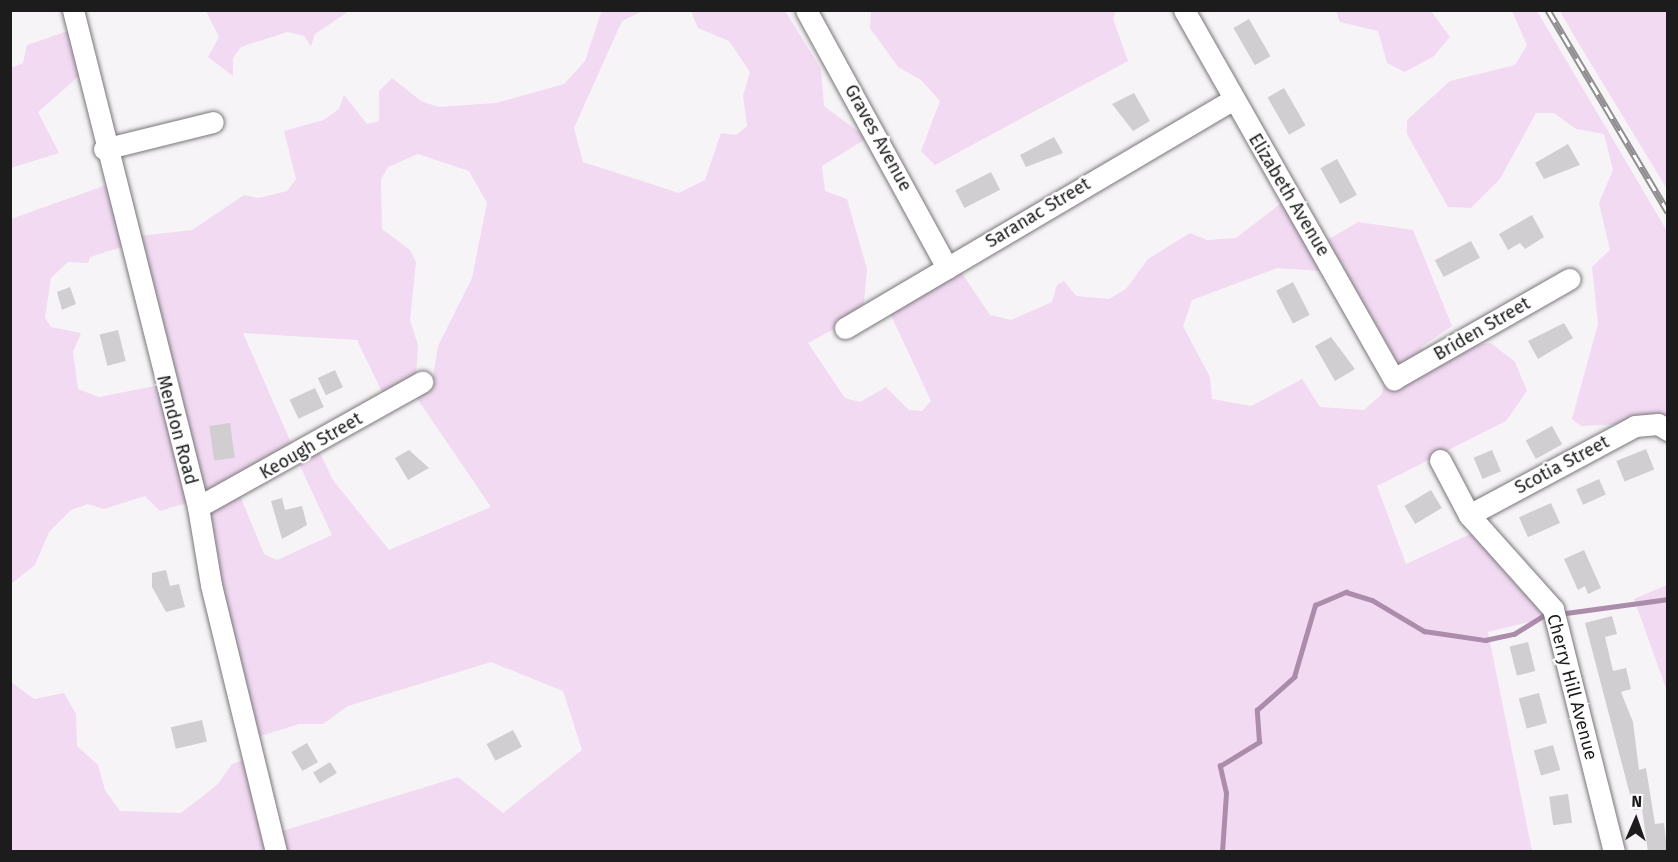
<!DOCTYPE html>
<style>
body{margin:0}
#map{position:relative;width:1678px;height:862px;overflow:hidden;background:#f7f4f7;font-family:"Fira Sans",sans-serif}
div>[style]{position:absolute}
.green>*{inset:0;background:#f2daf2}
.stream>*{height:4.5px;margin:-2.25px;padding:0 2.25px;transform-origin:2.25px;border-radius:2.25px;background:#ab8cab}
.building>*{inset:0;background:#d1ced1;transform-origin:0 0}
.roads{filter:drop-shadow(0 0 2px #797779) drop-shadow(0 0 2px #797779)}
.minor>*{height:21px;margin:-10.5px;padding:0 10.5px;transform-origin:10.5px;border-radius:10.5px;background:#fff}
.rail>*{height:7px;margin-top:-3.5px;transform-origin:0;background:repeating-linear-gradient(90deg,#fff 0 14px,#908e90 0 28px);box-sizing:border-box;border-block:2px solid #908e90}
span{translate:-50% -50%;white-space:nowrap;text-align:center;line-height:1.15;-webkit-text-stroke:4.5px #fff;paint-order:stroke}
.street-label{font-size:18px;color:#1d1c1d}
.frame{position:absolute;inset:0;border:12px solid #1d1c1d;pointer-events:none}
.north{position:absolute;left:1606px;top:790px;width:60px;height:60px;-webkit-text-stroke:4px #fff;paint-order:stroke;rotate:2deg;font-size:16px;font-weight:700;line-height:24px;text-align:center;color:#1d1c1d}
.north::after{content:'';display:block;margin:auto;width:21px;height:27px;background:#1d1c1d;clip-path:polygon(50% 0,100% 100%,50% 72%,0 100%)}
</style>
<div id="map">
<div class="green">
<i style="clip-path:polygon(evenodd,602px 10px,643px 11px,622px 21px,574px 128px,583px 162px,679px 193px,705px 180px,721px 133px,736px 135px,747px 126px,743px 96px,750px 72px,729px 41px,698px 28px,691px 11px,785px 11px,821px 69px,824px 106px,867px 138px,822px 166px,825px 191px,847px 199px,867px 269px,863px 313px,808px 343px,845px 398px,860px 402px,886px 387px,909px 410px,922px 411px,931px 401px,888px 309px,959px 269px,990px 315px,1011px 320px,1052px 302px,1057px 285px,1064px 281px,1076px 296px,1109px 299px,1126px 289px,1148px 259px,1190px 233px,1207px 240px,1236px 238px,1289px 197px,1322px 243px,1358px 222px,1413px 230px,1452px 326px,1421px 347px,1429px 351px,1491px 343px,1515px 362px,1527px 391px,1506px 421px,1377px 486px,1406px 564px,1477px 531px,1554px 616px,1488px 632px,1532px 851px,11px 851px,11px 682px,34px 699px,64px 693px,76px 714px,77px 746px,98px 765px,105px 790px,120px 811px,181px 813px,217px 785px,232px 764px,252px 757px,276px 833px,458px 777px,503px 813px,582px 750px,563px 691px,491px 662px,348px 706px,323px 724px,299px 724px,251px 739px,193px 501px,160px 511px,145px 496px,104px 509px,88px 504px,71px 510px,49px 532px,35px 565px,11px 584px,11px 219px,112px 183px,131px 237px,192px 230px,244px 195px,258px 198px,287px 191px,296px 179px,284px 131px,324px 120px,339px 109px,344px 95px,367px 124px,379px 121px,379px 91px,392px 78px,421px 101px,438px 107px,496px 103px,564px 84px,585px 61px,602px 10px,418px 154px,469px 171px,487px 203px,472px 278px,438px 346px,432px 383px,414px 394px,491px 507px,389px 550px,333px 480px,316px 445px,296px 454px,243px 333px,357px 340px,383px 394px,416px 377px,418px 345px,410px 320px,416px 262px,410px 250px,382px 229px,381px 179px,388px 167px,418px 154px,602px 10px,131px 244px,160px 385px,99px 397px,78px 389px,73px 352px,81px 333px,51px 327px,45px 318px,51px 278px,68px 262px,88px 263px,90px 257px,131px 244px,602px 10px,1277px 268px,1335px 272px,1389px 369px,1381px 395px,1364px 410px,1320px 407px,1302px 379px,1251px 406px,1212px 399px,1210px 377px,1183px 326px,1192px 300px,1277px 268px,602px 10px,296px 457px,332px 535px,277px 560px,264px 554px,237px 488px,296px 457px)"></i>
<i style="clip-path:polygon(206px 11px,349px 11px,315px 34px,311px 46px,304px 36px,287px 32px,241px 47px,233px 58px,233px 76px,208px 57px,219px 37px)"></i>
<i style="clip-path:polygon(871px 11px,1116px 11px,1113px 19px,1128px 61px,935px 165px,921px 151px,940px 101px,921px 80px,898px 67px,870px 28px)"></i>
<i style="clip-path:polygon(1336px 11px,1431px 11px,1450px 37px,1434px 56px,1405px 72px,1387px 63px,1378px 31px,1340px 22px)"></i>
<i style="clip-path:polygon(1512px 11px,1537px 11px,1667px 231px,1667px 422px,1581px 426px,1572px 419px,1598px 324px,1592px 267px,1610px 250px,1599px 203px,1613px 170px,1604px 134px,1576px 129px,1554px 113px,1536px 113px,1500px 179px,1471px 208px,1448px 207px,1407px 134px,1407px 120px,1450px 81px,1515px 65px,1527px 45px)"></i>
<i style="clip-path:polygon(1560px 11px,1667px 11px,1667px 189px,1573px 34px)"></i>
<i style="clip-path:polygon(65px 32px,73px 32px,79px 76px,38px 112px,59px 153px,11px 168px,11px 68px,23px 63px,27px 45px)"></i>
<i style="clip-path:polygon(1667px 585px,1667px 691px,1634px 599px)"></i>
</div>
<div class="stream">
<i style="left:1566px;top:613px;width:103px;rotate:-7.8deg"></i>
<i style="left:1222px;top:852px;width:59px;rotate:-86.1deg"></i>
<i style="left:1226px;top:793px;width:28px;rotate:-103deg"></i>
<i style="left:1220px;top:766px;width:46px;rotate:-31.6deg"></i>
<i style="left:1259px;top:742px;width:32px;rotate:-94deg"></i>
<i style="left:1257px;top:710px;width:50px;rotate:-41.7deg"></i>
<i style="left:1294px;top:677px;width:75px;rotate:-73.7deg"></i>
<i style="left:1315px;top:605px;width:34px;rotate:-23deg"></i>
<i style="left:1346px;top:592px;width:27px;rotate:17deg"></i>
<i style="left:1372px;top:600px;width:61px;rotate:30.8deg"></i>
<i style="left:1424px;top:631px;width:62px;rotate:8.4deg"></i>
<i style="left:1485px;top:640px;width:30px;rotate:-12deg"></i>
<i style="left:1514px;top:634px;width:36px;rotate:-32deg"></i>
</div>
<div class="building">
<i style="left:1249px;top:19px;width:43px;height:18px;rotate:60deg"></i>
<i style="left:1284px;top:88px;width:43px;height:19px;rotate:60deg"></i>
<i style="clip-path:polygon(1134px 93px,1150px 121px,1133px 131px,1112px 104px)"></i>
<i style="clip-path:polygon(1054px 137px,1063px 153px,1026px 167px,1020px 155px)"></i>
<i style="clip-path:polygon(1568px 144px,1580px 165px,1544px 179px,1535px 163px)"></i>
<i style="left:1337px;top:159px;width:41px;height:19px;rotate:61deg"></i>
<i style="left:991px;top:172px;width:20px;height:40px;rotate:63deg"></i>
<i style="clip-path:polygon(1532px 215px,1544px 237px,1525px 249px,1520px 243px,1508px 250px,1499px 234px)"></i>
<i style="left:1471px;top:241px;width:19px;height:41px;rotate:62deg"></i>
<i style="left:1293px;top:282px;width:37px;height:19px;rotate:63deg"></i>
<i style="clip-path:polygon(70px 287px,76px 304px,62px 310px,57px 292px)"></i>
<i style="clip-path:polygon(1564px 323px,1573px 338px,1538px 359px,1528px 341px)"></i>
<i style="left:118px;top:330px;width:32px;height:19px;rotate:76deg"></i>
<i style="clip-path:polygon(1331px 337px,1355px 369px,1335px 381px,1315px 346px)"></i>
<i style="left:335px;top:370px;width:19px;height:19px;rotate:65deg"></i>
<i style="left:315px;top:388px;width:21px;height:28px;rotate:65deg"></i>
<i style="left:230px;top:423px;width:35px;height:21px;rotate:82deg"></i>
<i style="left:1552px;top:426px;width:21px;height:30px;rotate:61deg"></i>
<i style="left:1646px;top:449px;width:22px;height:32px;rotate:68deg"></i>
<i style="clip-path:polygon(409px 450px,429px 468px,408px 480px,395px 458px)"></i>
<i style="left:1492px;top:450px;width:23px;height:20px;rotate:67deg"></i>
<i style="left:1599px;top:479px;width:17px;height:25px;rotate:66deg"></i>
<i style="left:1431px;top:490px;width:21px;height:31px;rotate:59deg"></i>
<i style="clip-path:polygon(282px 498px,285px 510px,302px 506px,307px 525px,282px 539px,271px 501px)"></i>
<i style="left:1551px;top:503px;width:22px;height:35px;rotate:66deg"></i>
<i style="clip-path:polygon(1584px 550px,1601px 588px,1588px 594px,1585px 586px,1578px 590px,1564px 559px)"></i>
<i style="clip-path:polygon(166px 570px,170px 586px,179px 584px,185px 607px,166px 612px,152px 587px,152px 573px)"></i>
<i style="clip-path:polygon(1612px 616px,1617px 634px,1605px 637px,1613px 671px,1626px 668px,1631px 689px,1621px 692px,1633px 722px,1639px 770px,1646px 768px,1655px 824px,1664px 823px,1667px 851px,1648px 852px,1642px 809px,1634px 810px,1585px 623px)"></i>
<i style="left:1528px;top:642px;width:30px;height:19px;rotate:76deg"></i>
<i style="left:1539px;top:693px;width:31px;height:21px;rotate:75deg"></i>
<i style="left:202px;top:720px;width:22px;height:32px;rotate:77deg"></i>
<i style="left:513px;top:730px;width:19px;height:30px;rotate:62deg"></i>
<i style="left:307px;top:743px;width:22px;height:18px;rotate:60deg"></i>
<i style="left:1553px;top:745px;width:26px;height:20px;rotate:74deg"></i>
<i style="left:330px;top:762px;width:13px;height:20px;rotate:58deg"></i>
<i style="left:1568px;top:794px;width:29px;height:19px;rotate:82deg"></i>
</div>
<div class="roads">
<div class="minor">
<i style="left:73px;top:10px;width:512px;rotate:75.88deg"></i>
<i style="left:198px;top:507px;width:79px;rotate:80.5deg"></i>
<i style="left:211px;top:585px;width:275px;rotate:76.3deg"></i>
<i style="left:806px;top:10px;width:294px;rotate:61.3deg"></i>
<i style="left:1184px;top:10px;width:425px;rotate:60.4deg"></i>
<i style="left:1394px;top:379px;width:202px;rotate:-29.7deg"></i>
<i style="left:104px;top:149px;width:112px;rotate:-13.9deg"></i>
<i style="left:845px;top:328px;width:449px;rotate:-30.5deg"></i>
<i style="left:1440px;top:460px;width:62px;rotate:62.2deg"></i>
<i style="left:1469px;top:515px;width:126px;rotate:48.2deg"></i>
<i style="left:1553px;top:609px;width:251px;rotate:75.9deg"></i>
<i style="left:198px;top:507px;width:257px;rotate:-29.2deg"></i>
<i style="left:1469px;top:515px;width:188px;rotate:-28.2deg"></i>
<i style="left:1635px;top:426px;width:23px;rotate:-5deg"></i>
<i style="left:1658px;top:424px;width:12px;rotate:31deg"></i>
</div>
</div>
<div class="rail">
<i style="left:1548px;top:10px;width:235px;rotate:59.3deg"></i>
</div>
<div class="street-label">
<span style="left:878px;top:138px;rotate:61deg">Graves Avenue</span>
<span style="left:1289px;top:195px;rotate:59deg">Elizabeth Avenue</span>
<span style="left:1038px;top:213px;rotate:-31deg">Saranac Street</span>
<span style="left:1482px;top:329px;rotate:-30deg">Briden Street</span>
<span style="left:177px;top:430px;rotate:75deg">Mendon Road</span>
<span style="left:311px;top:446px;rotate:-30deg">Keough Street</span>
<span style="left:1562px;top:465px;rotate:-28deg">Scotia Street</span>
<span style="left:1572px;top:687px;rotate:75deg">Cherry Hill Avenue</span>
</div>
<div class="frame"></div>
<div class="north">N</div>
</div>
